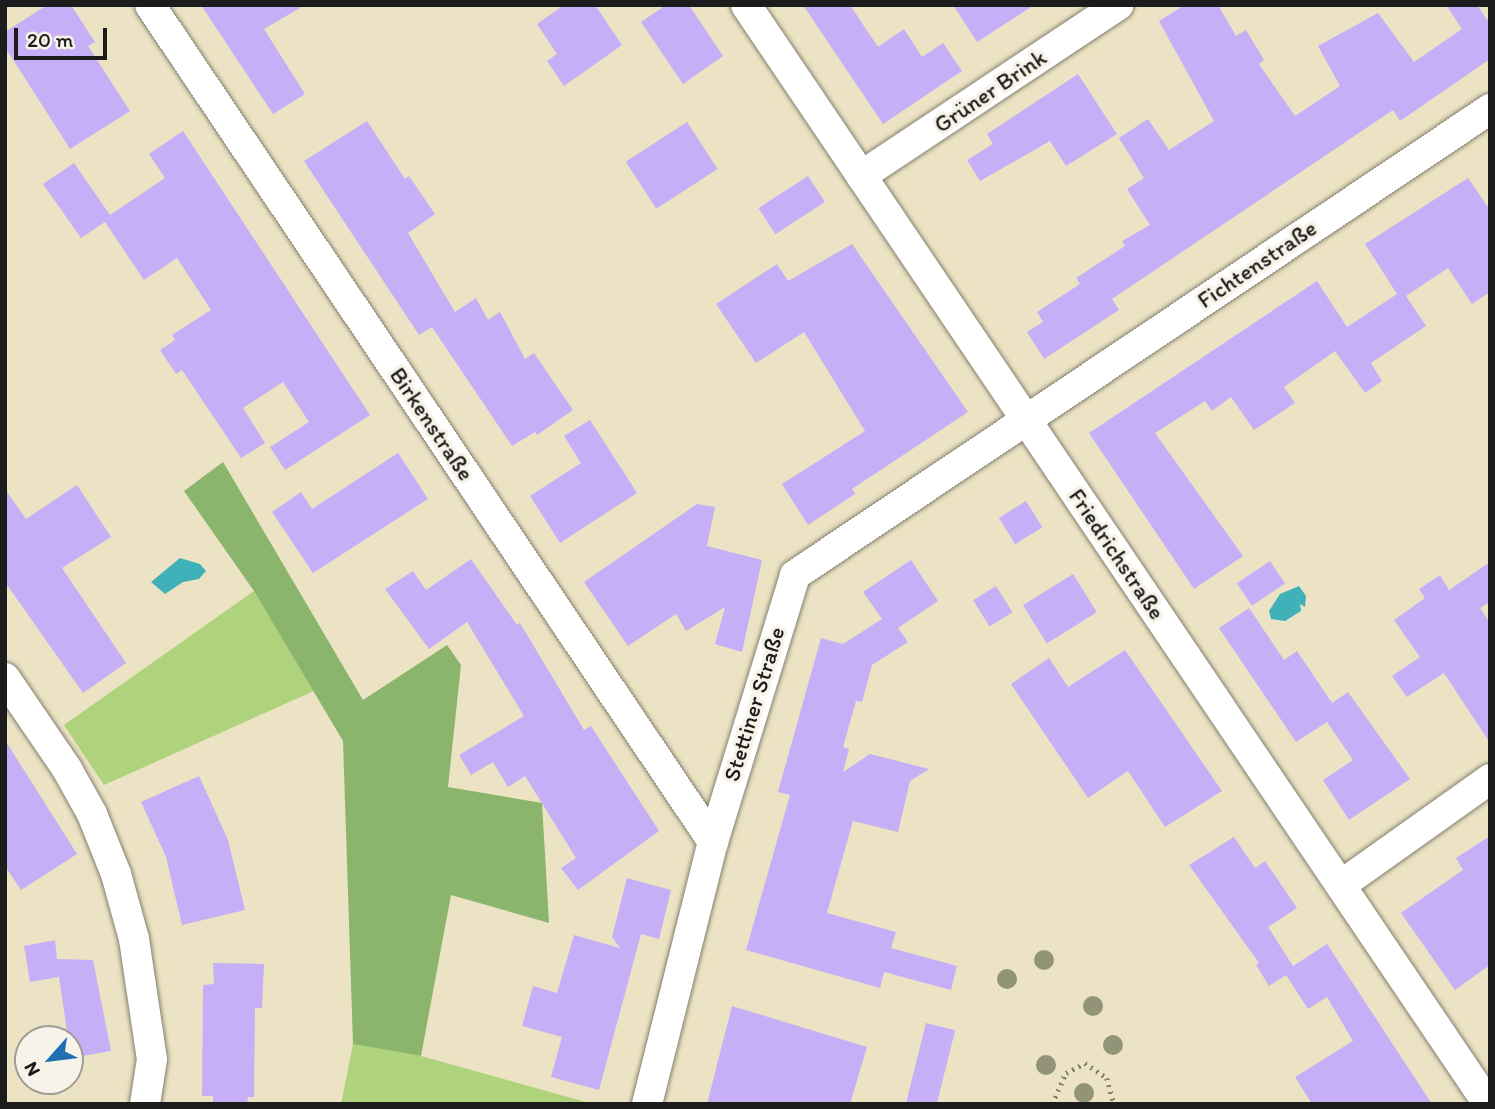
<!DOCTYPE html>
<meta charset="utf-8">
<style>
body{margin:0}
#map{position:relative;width:1495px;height:1109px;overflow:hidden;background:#ece3c4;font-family:Itim,sans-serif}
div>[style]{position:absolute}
.green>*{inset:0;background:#afd37c}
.forest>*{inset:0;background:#8bb56c}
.water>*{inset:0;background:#40b1b9}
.building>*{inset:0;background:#c6aff6;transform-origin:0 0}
.path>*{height:4.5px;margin-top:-2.25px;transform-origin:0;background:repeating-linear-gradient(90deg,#848070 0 2px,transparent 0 7px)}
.roads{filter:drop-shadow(0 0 2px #848070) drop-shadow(0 0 2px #848070)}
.street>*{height:30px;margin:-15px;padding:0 15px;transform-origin:15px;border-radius:15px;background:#fff}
.trees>*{width:20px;height:20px;margin:-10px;border-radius:50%;background:#929478}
span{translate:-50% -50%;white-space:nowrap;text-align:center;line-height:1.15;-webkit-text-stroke:7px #f7f3e8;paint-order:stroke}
.street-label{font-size:23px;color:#1c1c1c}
.frame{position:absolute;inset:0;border:7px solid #1c1c1c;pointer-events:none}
.north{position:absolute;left:14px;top:1025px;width:70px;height:70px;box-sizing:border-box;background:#f7f3e8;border:2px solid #9f9d96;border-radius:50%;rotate:242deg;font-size:19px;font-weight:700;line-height:28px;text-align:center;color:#1c1c1c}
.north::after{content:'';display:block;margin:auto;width:24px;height:32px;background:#1f6fb2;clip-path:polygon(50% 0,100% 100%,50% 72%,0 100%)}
.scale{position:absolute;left:14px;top:28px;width:93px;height:32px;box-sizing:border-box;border:4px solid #1c1c1c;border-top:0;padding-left:9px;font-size:21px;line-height:24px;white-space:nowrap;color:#1c1c1c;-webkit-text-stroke:5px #f7f3e8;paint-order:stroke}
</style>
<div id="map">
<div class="green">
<i style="clip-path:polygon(254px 591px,314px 691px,104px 785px,64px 725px)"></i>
<i style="clip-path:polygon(353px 1044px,421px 1056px,593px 1104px,341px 1104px)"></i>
</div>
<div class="forest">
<i style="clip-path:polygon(223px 462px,363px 700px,447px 645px,461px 665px,448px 787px,542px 803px,549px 923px,451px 895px,421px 1056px,353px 1044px,343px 741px,254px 591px,184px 491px)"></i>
</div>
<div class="water">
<i style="clip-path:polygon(180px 558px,200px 564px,206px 571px,199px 579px,183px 582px,165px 594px,151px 582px)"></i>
<i style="clip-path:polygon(1299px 586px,1306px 596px,1305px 607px,1300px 604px,1301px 611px,1285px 621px,1271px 619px,1269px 611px,1280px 594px)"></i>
</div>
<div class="building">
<i style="clip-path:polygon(47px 5px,71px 5px,95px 42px,88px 46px,130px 111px,70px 149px,5px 47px,5px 32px)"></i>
<i style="clip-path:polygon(201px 5px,305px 5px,264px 29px,305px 94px,273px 114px)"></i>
<i style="clip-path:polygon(564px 5px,595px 5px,622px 45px,564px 86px,547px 61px,557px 54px,537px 24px)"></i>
<i style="clip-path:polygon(666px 5px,689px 5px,723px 56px,683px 84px,641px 22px)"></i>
<i style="clip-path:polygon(803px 5px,850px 5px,878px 47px,904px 29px,922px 57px,943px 43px,962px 71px,883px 124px)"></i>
<i style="clip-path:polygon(953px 5px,1034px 5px,977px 42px)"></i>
<i style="clip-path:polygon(1185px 5px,1218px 5px,1236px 36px,1246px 30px,1264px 60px,1259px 64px,1295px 116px,1340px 86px,1318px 46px,1378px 13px,1414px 62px,1462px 29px,1446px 5px,1477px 5px,1490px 24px,1490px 59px,1400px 121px,1393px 110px,1112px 299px,1119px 310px,1044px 359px,1027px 332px,1043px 322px,1037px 312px,1080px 284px,1076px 278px,1125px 246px,1122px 241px,1150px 225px,1127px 189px,1144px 178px,1119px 138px,1148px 119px,1169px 150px,1214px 121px,1159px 21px)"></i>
<i style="clip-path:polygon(1078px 74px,1117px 134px,1066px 166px,1050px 141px,980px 181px,967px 160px,993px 144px,987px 134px)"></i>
<i style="clip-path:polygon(367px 121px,405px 179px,409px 176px,435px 214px,408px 233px,455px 312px,476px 298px,488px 320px,500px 312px,525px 359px,534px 353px,573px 410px,537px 435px,535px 432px,512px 446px,432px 327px,419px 335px,304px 161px)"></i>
<i style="left:687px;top:122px;width:56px;height:73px;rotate:57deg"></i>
<i style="clip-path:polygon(183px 131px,370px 415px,285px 470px,270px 447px,309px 422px,283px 382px,243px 408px,265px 443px,241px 458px,182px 370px,176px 374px,160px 350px,175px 340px,172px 335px,211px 310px,177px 258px,144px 280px,105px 222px,81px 238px,43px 184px,74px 163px,110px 215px,165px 178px,149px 154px)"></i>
<i style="left:808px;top:176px;width:31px;height:59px;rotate:57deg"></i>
<i style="clip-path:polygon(1468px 178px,1490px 210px,1490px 292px,1472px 304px,1448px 268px,1406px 296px,1426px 326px,1371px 363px,1382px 381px,1365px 393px,1335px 351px,1284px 387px,1295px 403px,1254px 430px,1231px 397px,1212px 411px,1205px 401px,1155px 433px,1243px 556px,1194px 589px,1089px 433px,1317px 281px,1347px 327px,1397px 294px,1365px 244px)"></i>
<i style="clip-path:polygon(852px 244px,968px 412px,852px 489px,855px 494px,808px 525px,782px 484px,865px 431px,804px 332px,756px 363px,716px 304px,777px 264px,788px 281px)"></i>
<i style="clip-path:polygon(590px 420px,637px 493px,560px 543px,530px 496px,581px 463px,564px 436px)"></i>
<i style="clip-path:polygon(398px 453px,428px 499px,313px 573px,272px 512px,301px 492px,312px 509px)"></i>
<i style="clip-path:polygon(77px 485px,111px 537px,62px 568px,126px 663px,83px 693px,5px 582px,5px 489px,26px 519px)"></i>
<i style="left:1026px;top:501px;width:31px;height:32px;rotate:58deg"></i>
<i style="clip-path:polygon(697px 504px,715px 507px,707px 546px,762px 560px,742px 652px,715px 644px,725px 607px,686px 631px,676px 614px,628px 646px,584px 582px)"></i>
<i style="clip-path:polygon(471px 559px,517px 625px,520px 623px,584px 730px,591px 726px,659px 831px,578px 890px,561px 868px,576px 858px,525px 776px,508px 787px,493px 762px,471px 775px,459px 755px,524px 716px,467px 622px,429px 649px,385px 589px,413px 571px,426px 590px)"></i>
<i style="clip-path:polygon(911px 560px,938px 601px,898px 628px,908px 642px,872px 665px,862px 702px,856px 701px,843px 747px,849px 749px,843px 772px,870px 754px,929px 769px,910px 781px,898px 832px,853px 821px,827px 913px,896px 932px,891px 948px,957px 966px,951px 990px,884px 972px,880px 988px,746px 950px,790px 795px,778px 792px,821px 638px,843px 644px,882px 619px,863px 592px)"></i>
<i style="left:1270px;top:561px;width:27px;height:40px;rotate:56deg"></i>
<i style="clip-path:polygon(1490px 562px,1490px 602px,1480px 608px,1490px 623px,1490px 743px,1444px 673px,1407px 697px,1392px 676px,1420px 657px,1394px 620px,1425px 598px,1419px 589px,1440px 575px,1449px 590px)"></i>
<i style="left:1073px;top:574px;width:45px;height:59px;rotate:58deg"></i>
<i style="left:996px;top:586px;width:31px;height:27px;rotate:58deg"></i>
<i style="clip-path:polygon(1249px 608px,1284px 660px,1297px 651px,1332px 703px,1348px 692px,1410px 779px,1349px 820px,1323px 780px,1353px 760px,1327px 722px,1296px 742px,1219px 628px)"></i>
<i style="clip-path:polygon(1125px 650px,1222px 791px,1165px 827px,1128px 771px,1088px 798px,1011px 684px,1049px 658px,1068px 687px)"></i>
<i style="clip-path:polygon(5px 740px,77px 854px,21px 890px,5px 866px)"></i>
<i style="clip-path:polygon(199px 776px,228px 840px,245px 910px,182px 925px,166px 857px,141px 802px)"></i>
<i style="clip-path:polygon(1490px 836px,1490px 965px,1455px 990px,1401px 913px,1463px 870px,1456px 858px)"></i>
<i style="clip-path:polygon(1234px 837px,1255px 868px,1265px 861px,1297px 908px,1268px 927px,1293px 966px,1327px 944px,1432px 1104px,1312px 1104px,1295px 1077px,1353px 1041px,1327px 997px,1308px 1009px,1286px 975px,1269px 986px,1256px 965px,1259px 963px,1189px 865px)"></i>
<i style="clip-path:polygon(627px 878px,671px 890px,659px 939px,641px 934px,599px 1090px,551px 1077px,562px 1037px,522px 1026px,533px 986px,557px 993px,574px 935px,620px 948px,612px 937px)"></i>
<i style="clip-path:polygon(55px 940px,57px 959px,93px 960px,111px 1051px,71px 1058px,59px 977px,30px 982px,24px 946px)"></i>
<i style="clip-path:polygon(213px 963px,264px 964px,262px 1008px,255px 1008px,254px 1097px,248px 1097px,247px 1104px,213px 1104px,213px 1096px,202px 1096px,203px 985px,214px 984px)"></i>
<i style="clip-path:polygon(732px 1006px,867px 1047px,850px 1104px,707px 1104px)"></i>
<i style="left:926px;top:1023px;width:30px;height:83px;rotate:14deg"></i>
</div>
<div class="path">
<i style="left:1052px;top:1104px;width:34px;rotate:-66deg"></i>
<i style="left:1066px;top:1073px;width:21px;rotate:-28deg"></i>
<i style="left:1085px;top:1063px;width:27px;rotate:34deg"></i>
<i style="left:1107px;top:1078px;width:27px;rotate:75deg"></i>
</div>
<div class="roads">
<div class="street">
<i style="left:150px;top:5px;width:1009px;rotate:56.07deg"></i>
<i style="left:746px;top:5px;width:1326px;rotate:55.97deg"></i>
<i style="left:861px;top:176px;width:309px;rotate:-33.6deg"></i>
<i style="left:5px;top:678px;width:110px;rotate:55.7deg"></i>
<i style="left:67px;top:769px;width:51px;rotate:60.9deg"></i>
<i style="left:92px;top:814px;width:65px;rotate:68.2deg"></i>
<i style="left:116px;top:874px;width:67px;rotate:74.5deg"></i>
<i style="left:134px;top:939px;width:121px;rotate:81.5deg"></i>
<i style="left:152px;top:1059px;width:46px;rotate:98.8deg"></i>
<i style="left:1341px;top:885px;width:183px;rotate:-35.4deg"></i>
<i style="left:647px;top:1104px;width:270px;rotate:-75.9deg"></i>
<i style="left:713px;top:842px;width:279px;rotate:-72.9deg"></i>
<i style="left:795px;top:575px;width:837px;rotate:-33.84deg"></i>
</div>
</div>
<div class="trees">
<i style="left:1044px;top:960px"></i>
<i style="left:1007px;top:979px"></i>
<i style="left:1093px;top:1006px"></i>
<i style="left:1113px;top:1045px"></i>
<i style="left:1046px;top:1065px"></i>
<i style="left:1084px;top:1093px"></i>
</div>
<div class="street-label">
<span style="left:990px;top:91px;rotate:-34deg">Grüner Brink</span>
<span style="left:1257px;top:264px;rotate:-34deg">Fichtenstraße</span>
<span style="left:432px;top:424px;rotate:56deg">Birkenstraße</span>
<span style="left:1117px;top:554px;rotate:56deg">Friedrichstraße</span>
<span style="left:754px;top:704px;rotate:-73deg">Stettiner Straße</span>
</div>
<div class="frame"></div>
<div class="north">N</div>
<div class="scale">20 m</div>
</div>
